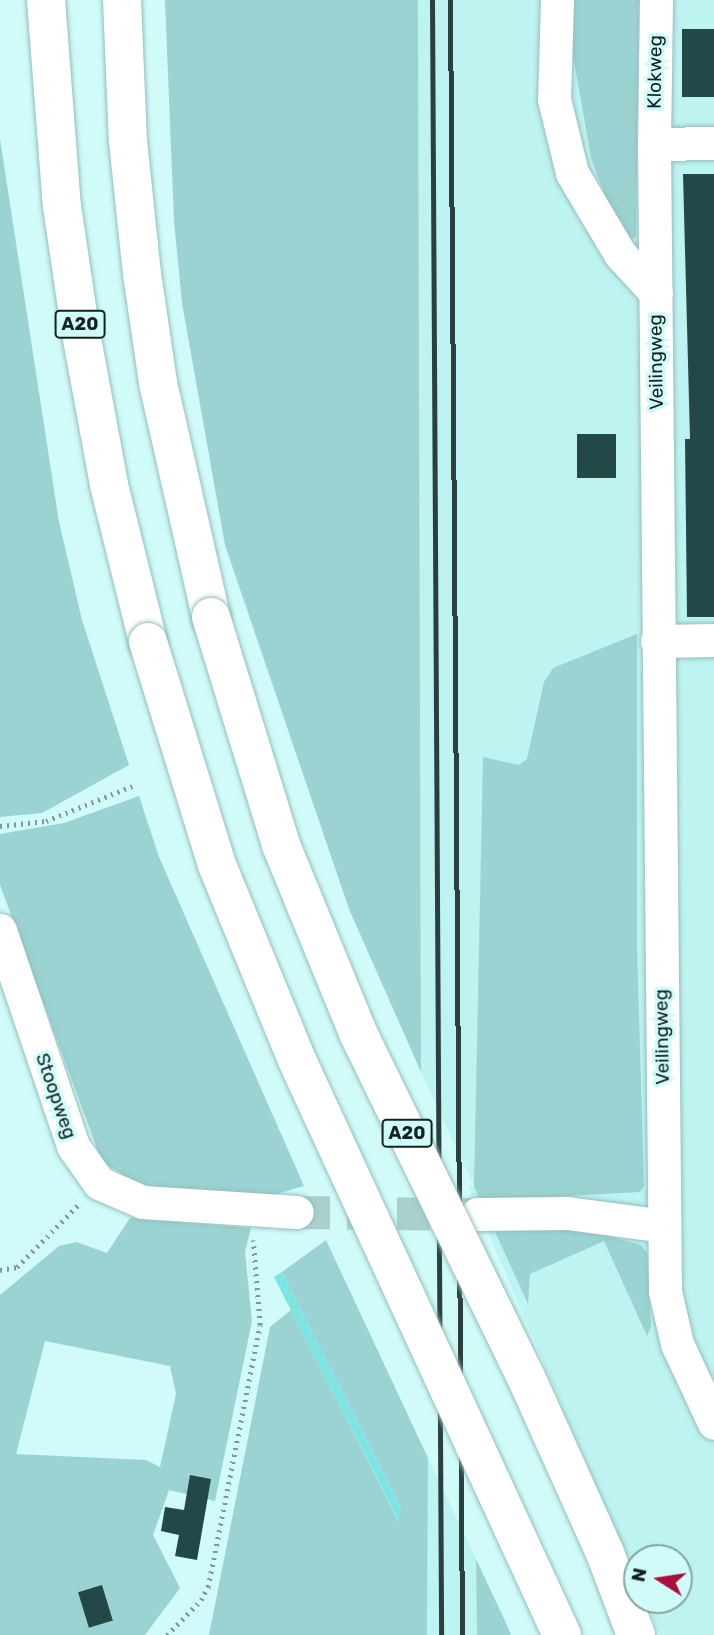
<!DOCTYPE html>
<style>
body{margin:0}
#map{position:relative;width:714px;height:1635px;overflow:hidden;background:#d0fbf9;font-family:Rubik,sans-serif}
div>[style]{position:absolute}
.built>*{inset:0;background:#bdf3f0}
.green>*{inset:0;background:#9ad3d1}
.water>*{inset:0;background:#7de4e1}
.building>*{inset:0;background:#224948;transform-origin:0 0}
.minor-tunnel>*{height:33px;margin-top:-16.5px;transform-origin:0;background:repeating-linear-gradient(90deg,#aad0ce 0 33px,transparent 0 50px)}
.path>*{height:4.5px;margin-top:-2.25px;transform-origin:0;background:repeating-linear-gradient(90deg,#7b9a99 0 2px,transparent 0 7px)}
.roads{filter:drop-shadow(0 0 2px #95bebd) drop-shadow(0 0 2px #95bebd)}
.minor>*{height:33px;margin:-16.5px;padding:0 16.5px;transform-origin:16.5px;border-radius:16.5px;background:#fff}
.highway>*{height:38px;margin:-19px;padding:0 19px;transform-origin:19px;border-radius:19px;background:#fff}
.rail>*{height:5px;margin:-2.5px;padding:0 2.5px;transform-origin:2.5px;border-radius:2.5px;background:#2b3f3e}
.bridges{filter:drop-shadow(0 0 2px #95bebd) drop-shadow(0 0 2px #95bebd)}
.highway-bridge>*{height:38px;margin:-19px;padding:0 19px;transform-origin:19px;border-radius:19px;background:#fff}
span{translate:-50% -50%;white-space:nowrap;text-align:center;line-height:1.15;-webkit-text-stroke:7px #d0fbf9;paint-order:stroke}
.shield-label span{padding:2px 5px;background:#d0fbf9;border:2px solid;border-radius:5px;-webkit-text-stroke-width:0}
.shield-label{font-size:18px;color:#122221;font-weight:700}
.street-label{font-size:19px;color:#122221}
.north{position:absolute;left:623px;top:1544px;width:70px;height:70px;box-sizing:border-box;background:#d0fbf9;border:2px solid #84a4a3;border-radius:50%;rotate:282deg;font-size:19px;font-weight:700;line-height:28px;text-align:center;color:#122221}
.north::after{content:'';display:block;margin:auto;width:24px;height:32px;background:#a70f3d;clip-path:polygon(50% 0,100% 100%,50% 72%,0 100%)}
</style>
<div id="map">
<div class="built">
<i style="clip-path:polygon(418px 0,714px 0,714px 1635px,660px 1635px,645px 1600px,679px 1600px,679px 1558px,637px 1558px,637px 1582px,468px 1185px,474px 1186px,421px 1072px)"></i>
<i style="clip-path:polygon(428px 1458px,476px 1559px,477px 1635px,427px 1635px)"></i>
</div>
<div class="green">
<i style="clip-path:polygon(165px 0,418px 0,421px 1072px,349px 909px,225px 545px,182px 303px,174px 221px)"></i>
<i style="clip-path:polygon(573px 0,639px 0,636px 237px,628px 240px,612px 214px,591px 158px,571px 44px)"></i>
<i style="clip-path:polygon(0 139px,59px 522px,82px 620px,129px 765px,42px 813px,0 817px)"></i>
<i style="clip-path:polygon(637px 634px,637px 947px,644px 1186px,640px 1192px,481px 1201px,474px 1187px,483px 757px,519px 765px,527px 759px,544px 682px,553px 668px)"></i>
<i style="clip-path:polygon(139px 796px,159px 857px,304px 1186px,273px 1195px,142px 1186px,102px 1162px,0 885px,0 834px,64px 823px)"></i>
<i style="clip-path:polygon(evenodd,130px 1218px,251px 1228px,245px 1252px,252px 1321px,215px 1501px,169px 1490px,153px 1535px,180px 1588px,145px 1635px,0 1635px,0 1295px,59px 1246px,76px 1242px,107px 1253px,130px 1218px,45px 1341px,170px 1366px,176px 1394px,160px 1467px,146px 1460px,16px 1454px,45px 1341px)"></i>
<i style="clip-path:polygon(490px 1221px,560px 1223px,641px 1245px,647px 1253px,651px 1327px,647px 1336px,604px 1241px,530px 1274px,528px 1304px)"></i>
<i style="clip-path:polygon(326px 1240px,428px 1458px,427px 1635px,209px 1635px,270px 1327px,291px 1310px,398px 1521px,401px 1509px,282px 1272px)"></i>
<i style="clip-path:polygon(476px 1559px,507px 1625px,511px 1635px,477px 1635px)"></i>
</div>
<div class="water">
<i style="clip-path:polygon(282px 1272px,401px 1509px,399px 1522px,274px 1277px)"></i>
</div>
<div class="building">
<i style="left:682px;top:29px;width:32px;height:68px"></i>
<i style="clip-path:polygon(683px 174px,714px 174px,714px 617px,687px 617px,685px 439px,690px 439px)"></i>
<i style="left:577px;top:434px;width:39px;height:44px"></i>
<i style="clip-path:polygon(190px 1475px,211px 1479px,197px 1560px,175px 1556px,179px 1535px,161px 1531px,165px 1507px,184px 1510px)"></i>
<i style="left:102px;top:1585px;width:37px;height:25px;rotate:73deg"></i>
</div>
<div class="minor-tunnel">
<i style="left:297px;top:1212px;width:174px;rotate:0.7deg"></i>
</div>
<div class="path">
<i style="left:0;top:826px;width:46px;rotate:-6.2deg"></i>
<i style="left:46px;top:821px;width:93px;rotate:-22.1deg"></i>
<i style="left:0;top:1270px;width:17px;rotate:-10deg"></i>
<i style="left:17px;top:1267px;width:88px;rotate:-45.5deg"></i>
<i style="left:167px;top:1635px;width:49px;rotate:-45.8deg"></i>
<i style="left:201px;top:1600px;width:15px;rotate:-62deg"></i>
<i style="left:208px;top:1587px;width:267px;rotate:-78.8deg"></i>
<i style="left:260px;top:1325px;width:85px;rotate:-94.7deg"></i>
</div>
<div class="roads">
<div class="minor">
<i style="left:557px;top:0;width:99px;rotate:91.7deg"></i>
<i style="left:554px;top:99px;width:76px;rotate:76.3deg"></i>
<i style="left:572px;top:173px;width:94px;rotate:59.3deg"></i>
<i style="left:620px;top:254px;width:53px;rotate:47.3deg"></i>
<i style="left:714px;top:143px;width:60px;rotate:179deg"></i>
<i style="left:654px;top:144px;width:1147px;rotate:89.45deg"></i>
<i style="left:665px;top:1291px;width:54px;rotate:77.2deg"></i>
<i style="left:677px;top:1344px;width:87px;rotate:64.9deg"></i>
<i style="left:654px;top:144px;width:144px;rotate:-89.2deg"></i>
<i style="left:657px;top:641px;width:57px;rotate:-1deg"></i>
<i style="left:0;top:930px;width:228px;rotate:71.3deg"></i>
<i style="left:73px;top:1146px;width:45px;rotate:54.9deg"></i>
<i style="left:99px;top:1183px;width:48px;rotate:23.4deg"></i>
<i style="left:143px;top:1202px;width:154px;rotate:3.7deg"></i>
<i style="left:477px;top:1214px;width:90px;rotate:-0.6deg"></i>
<i style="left:567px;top:1213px;width:98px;rotate:7.6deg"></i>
</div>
<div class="highway">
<i style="left:46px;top:0;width:207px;rotate:85.6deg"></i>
<i style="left:62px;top:206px;width:123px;rotate:81.6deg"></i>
<i style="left:80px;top:328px;width:160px;rotate:79.5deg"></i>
<i style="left:109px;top:485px;width:162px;rotate:76deg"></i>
<i style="left:122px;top:0;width:141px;rotate:87.6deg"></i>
<i style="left:128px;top:141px;width:134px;rotate:84deg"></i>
<i style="left:142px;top:274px;width:110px;rotate:81.6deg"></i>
<i style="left:158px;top:383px;width:240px;rotate:77.2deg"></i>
</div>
</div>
<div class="rail">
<i style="left:432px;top:0;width:1635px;rotate:89.68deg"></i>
<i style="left:450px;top:0;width:1635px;rotate:89.58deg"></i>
</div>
<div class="bridges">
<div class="highway-bridge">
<i style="left:211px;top:617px;width:239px;rotate:72.9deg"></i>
<i style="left:281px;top:845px;width:203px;rotate:67.7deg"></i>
<i style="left:358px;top:1033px;width:381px;rotate:64deg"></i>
<i style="left:525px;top:1375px;width:195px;rotate:65.8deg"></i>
<i style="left:605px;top:1553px;width:88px;rotate:69.3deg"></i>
<i style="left:148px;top:642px;width:233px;rotate:72.8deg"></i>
<i style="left:217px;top:865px;width:209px;rotate:67.7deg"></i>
<i style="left:296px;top:1058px;width:635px;rotate:65.25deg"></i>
</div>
</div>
<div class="shield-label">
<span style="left:80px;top:324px">A20</span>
<span style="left:407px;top:1133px">A20</span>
</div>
<div class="street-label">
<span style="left:655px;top:72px;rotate:-89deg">Klokweg</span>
<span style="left:656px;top:362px;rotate:-91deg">Veilingweg</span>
<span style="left:662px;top:1037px;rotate:-91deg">Veilingweg</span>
<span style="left:56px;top:1096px;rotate:71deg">Stoopweg</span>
</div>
<div class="north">N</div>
</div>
